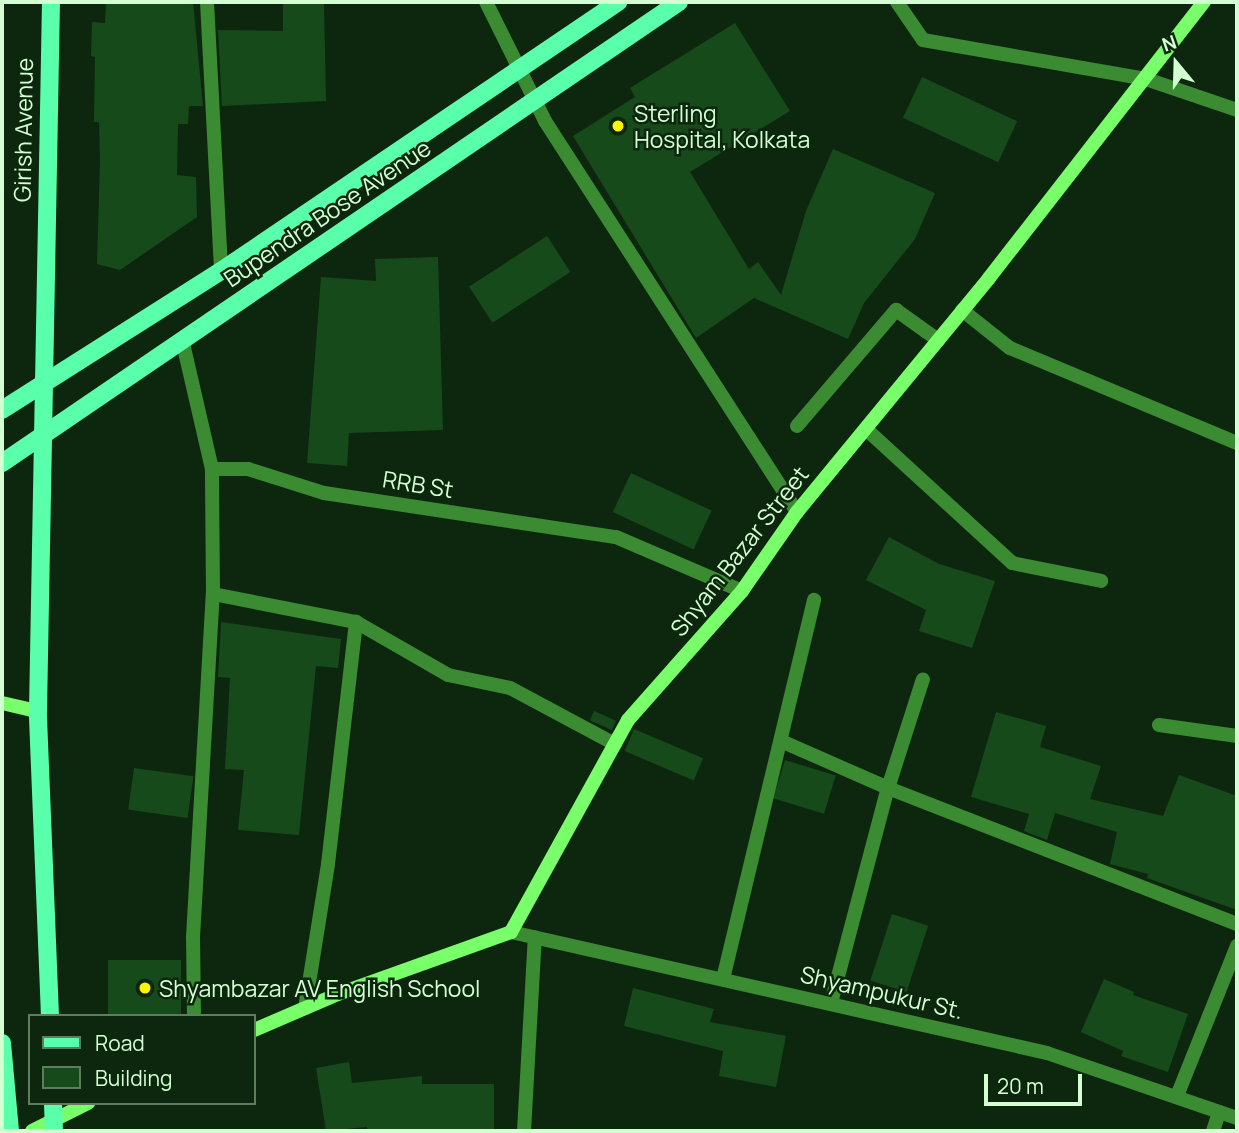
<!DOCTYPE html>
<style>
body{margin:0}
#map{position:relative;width:1239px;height:1133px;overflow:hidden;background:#0d270e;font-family:Manrope,sans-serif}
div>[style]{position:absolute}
.building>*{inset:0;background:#174a1a;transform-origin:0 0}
.lane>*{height:14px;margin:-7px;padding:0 7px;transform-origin:7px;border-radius:7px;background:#3b8b33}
.street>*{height:14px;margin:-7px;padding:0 7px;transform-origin:7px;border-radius:7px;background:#3b8b33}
.secondary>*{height:14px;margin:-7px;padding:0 7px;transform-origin:7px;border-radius:7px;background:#79ff6a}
.primary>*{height:18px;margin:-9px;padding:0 9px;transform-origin:9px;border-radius:9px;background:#5affac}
.dots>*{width:19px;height:19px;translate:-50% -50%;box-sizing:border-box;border:4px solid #0d270e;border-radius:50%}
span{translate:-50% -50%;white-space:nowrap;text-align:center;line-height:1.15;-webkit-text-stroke:5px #0d270e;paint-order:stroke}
.poi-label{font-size:23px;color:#d4ffd3}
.left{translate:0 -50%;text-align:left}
.street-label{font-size:23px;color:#d4ffd3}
.frame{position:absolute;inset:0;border:4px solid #d4ffd3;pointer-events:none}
.legend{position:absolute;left:28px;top:1014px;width:228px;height:91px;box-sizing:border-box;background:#0d270e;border:2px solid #5d7d5d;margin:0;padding:9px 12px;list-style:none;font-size:21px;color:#d4ffd3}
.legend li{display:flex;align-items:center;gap:14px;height:35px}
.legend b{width:35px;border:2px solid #5d7d5d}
.north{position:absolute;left:1141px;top:28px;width:70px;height:70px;-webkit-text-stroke:5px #0d270e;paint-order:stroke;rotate:341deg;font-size:19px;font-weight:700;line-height:28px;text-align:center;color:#d4ffd3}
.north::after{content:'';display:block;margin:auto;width:24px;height:32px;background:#d4ffd3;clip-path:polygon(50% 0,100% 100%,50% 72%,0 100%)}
.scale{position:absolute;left:984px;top:1074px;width:98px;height:32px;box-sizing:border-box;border:4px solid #d4ffd3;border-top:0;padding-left:9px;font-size:21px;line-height:24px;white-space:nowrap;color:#d4ffd3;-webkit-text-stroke:5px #0d270e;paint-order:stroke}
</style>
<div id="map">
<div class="building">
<i style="clip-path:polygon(106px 2px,193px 2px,203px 106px,189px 106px,188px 124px,178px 124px,177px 175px,196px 177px,197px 217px,120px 270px,97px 264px,100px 160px,99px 122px,94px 122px,95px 57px,91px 56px,92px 22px,105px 23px)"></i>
<i style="clip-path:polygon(283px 2px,324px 2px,326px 101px,222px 106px,218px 30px,283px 31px)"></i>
<i style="clip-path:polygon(735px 23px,790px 111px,690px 172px,749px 269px,758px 262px,781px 295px,806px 211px,833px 149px,935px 193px,915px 239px,864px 303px,848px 339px,754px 298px,696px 338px,573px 136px,635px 97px,630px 88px)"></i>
<i style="left:922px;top:77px;width:105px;height:45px;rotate:25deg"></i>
<i style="left:547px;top:236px;width:43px;height:93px;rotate:57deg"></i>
<i style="clip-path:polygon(438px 257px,443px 430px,349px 433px,347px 466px,307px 463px,321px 277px,376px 281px,375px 259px)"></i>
<i style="left:631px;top:473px;width:89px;height:43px;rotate:25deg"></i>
<i style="clip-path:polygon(889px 537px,939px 564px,995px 581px,972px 648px,919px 631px,926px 610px,866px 580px)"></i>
<i style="clip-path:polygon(221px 622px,341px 639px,338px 668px,316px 666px,299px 835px,238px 830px,244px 770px,225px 769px,230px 678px,218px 677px)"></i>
<i style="left:594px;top:711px;width:24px;height:10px;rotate:24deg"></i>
<i style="clip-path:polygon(996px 712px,1046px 726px,1040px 747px,1101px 766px,1090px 799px,1163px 816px,1179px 775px,1237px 796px,1237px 910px,1147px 878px,1148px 874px,1110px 864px,1117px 832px,1055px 813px,1047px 840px,1024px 831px,1029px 814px,971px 797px)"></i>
<i style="left:634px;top:729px;width:75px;height:24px;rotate:23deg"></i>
<i style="left:785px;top:760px;width:53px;height:40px;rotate:17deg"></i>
<i style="left:134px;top:768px;width:60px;height:42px;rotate:8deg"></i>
<i style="left:892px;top:914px;width:38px;height:70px;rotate:18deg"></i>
<i style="left:108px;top:960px;width:73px;height:56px"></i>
<i style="clip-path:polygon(1104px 979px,1134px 992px,1133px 995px,1188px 1014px,1168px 1072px,1121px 1056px,1123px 1051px,1081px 1032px)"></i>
<i style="clip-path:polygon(633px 988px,714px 1009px,710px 1022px,786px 1036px,776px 1087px,719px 1076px,723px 1051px,624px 1026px)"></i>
<i style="clip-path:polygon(349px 1062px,352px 1083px,422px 1076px,422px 1084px,494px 1084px,494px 1131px,367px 1131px,367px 1127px,326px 1131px,316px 1068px)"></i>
</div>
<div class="lane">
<i style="left:213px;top:594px;width:146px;rotate:11.1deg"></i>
<i style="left:356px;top:622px;width:106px;rotate:29.9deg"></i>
<i style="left:448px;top:675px;width:63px;rotate:11.8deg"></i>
<i style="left:510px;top:688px;width:119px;rotate:28.1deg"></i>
<i style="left:194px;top:1016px;width:79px;rotate:-90.7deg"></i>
<i style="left:193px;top:937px;width:344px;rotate:-86.7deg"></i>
<i style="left:213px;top:594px;width:125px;rotate:-90.5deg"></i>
</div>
<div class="street">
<i style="left:207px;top:2px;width:269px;rotate:87deg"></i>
<i style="left:486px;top:2px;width:133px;rotate:63.6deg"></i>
<i style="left:545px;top:121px;width:465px;rotate:57.2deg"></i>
<i style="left:897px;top:2px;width:46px;rotate:55.6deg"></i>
<i style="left:923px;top:40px;width:226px;rotate:9.9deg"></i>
<i style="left:1146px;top:79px;width:96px;rotate:18.8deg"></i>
<i style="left:962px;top:310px;width:61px;rotate:38.4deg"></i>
<i style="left:1010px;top:348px;width:246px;rotate:22.7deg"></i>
<i style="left:182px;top:339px;width:133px;rotate:77deg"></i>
<i style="left:212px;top:469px;width:36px"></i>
<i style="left:248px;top:469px;width:80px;rotate:17.5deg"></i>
<i style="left:324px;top:493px;width:295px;rotate:8.6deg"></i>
<i style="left:616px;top:537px;width:137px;rotate:23.2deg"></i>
<i style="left:797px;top:426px;width:153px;rotate:-49.5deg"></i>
<i style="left:896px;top:310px;width:52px;rotate:35.5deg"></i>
<i style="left:866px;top:429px;width:198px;rotate:42.5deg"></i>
<i style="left:1012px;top:563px;width:91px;rotate:11.4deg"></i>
<i style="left:1159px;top:725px;width:79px;rotate:8deg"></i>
<i style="left:781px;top:741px;width:117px;rotate:23.7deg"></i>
<i style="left:888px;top:788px;width:375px;rotate:21.3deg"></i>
<i style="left:511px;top:932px;width:549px;rotate:12.72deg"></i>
<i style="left:1047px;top:1053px;width:201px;rotate:18.9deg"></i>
<i style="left:723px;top:979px;width:390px;rotate:-76.5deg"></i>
<i style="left:831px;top:1003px;width:222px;rotate:-75.2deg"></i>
<i style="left:888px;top:788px;width:114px;rotate:-72.2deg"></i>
<i style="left:305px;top:1008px;width:146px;rotate:-80.9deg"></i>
<i style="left:328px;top:864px;width:244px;rotate:-83.4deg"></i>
<i style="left:1177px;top:1096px;width:162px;rotate:-68.2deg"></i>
<i style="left:524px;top:1131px;width:194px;rotate:-86.8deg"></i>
<i style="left:1213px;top:1131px;width:20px;rotate:-72deg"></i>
</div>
<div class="secondary">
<i style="left:2px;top:703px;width:37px;rotate:13deg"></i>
<i style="left:254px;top:1030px;width:91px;rotate:-23.2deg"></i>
<i style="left:338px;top:994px;width:184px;rotate:-19.7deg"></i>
<i style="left:511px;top:932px;width:242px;rotate:-61.1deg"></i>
<i style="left:628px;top:720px;width:172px;rotate:-48.5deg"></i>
<i style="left:742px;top:591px;width:96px;rotate:-55.2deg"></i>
<i style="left:797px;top:512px;width:303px;rotate:-50.6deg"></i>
<i style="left:989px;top:278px;width:350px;rotate:-52.1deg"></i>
<i style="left:32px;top:1131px;width:63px;rotate:-26.6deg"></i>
</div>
<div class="primary">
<i style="left:2px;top:410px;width:259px;rotate:-32.4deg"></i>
<i style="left:221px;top:271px;width:480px;rotate:-34.1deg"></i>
<i style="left:2px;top:463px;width:819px;rotate:-34.25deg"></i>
<i style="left:50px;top:1016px;width:305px;rotate:-92.3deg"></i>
<i style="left:38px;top:711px;width:709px;rotate:-88.95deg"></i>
<i style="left:2px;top:1043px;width:88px;rotate:84.8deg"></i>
<i style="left:53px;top:1103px;width:28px;rotate:88deg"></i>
</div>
<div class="dots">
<i style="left:618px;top:126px;background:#fef600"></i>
<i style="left:145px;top:988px;background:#fef600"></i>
</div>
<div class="poi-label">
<span class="left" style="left:634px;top:126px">Sterling<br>Hospital, Kolkata</span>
<span class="left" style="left:159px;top:988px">Shyambazar AV English School</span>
</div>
<div class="street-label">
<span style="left:23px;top:130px;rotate:-89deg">Girish Avenue</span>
<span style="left:327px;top:213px;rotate:-34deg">Bupendra Bose Avenue</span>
<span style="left:418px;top:484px;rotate:9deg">RRB St</span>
<span style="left:739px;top:551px;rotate:-52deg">Shyam Bazar Street</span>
<span style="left:882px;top:992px;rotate:13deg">Shyampukur St.</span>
</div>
<div class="frame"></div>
<ul class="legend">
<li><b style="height:9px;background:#5affac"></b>Road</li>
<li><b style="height:19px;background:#174a1a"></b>Building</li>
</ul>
<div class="north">N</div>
<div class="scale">20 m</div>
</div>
